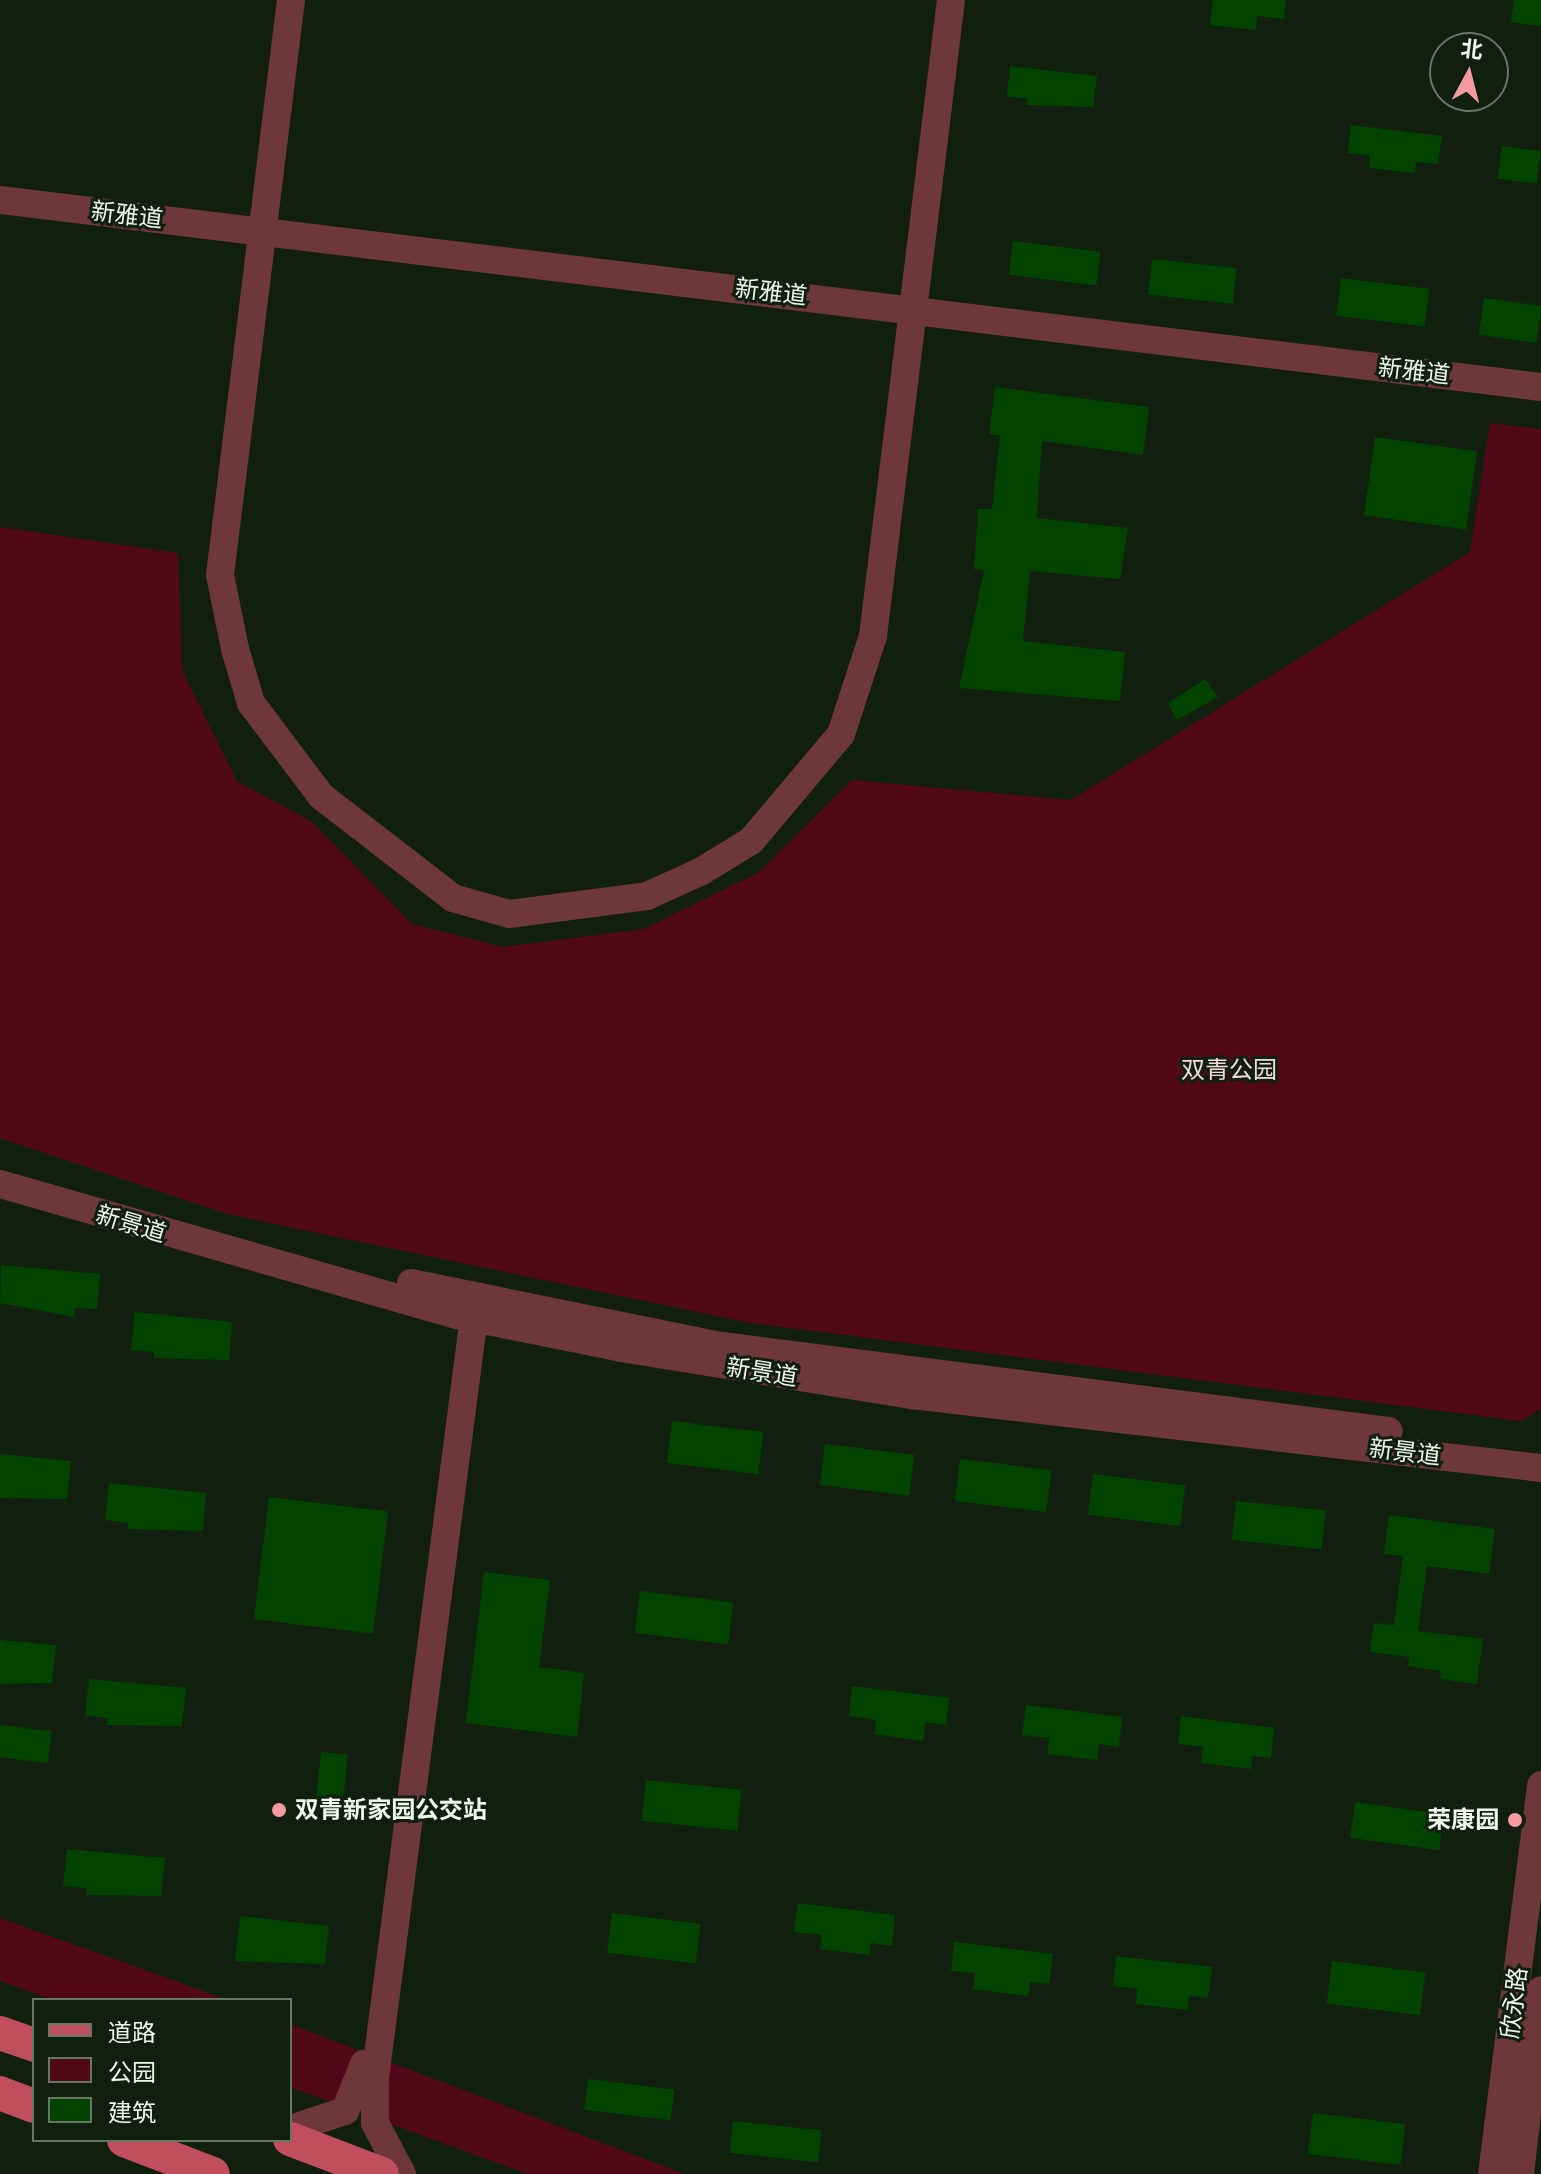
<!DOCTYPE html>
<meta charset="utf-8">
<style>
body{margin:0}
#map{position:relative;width:1541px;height:2174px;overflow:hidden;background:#101f0e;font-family:"DM Sans","Noto Sans SC",sans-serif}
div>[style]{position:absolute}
.green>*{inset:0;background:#510919}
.building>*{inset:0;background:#034300;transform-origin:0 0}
.minor>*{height:28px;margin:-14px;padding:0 14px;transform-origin:14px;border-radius:14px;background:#6e373c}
.major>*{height:34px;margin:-17px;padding:0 17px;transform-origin:17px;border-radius:17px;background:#c14e5c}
.dots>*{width:22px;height:22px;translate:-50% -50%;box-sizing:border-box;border:4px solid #101f0e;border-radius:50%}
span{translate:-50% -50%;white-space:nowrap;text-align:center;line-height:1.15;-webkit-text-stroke:6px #101f0e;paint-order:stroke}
.street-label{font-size:24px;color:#edf8eb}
.park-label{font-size:24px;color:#f4dadb}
.poi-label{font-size:24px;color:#edf8eb;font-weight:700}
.left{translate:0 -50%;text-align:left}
.right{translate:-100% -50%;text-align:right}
.legend{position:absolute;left:32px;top:1998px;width:260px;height:144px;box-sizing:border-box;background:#101f0e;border:2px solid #687666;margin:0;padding:10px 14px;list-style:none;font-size:24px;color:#edf8eb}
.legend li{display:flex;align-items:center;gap:16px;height:40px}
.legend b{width:40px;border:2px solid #687666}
.north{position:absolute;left:1429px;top:32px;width:80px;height:80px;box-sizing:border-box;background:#101f0e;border:2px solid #687666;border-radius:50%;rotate:7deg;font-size:22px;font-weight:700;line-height:32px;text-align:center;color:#edf8eb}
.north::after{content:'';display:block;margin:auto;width:28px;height:36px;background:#f49aa0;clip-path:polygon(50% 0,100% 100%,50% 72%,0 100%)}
</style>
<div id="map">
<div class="green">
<i style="clip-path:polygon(1490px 423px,1541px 429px,1541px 1409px,1521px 1421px,750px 1323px,227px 1214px,0 1138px,0 527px,178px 553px,182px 670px,237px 781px,312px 822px,412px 924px,503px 947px,644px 929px,759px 872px,852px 780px,1071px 800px,1470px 552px)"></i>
<i style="clip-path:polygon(0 1918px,198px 1989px,226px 2000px,52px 2000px,0 1981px)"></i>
<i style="clip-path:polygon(290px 2024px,555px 2125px,685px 2174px,527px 2174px,290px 2087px)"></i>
</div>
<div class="building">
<i style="clip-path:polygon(1213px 0,1286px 0,1284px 19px,1257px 16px,1256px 30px,1210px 25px)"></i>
<i style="clip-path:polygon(1514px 0,1541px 0,1541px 26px,1511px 22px)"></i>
<i style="clip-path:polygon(1010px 66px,1097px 76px,1093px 107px,1027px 105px,1027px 99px,1007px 96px)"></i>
<i style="clip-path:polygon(1351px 125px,1442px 136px,1438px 164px,1416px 162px,1415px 173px,1369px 168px,1370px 155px,1348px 153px)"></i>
<i style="left:1502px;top:146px;width:39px;height:33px;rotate:7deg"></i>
<i style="left:1013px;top:241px;width:88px;height:34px;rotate:7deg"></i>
<i style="left:1152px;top:259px;width:85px;height:36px;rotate:6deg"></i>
<i style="left:1341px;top:278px;width:89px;height:38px;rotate:7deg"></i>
<i style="left:1484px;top:298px;width:58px;height:37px;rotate:8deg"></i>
<i style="clip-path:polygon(995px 387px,1149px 407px,1143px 455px,1042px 441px,1037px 518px,1128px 528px,1120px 579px,1030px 571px,1023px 641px,1125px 652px,1120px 701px,959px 688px,984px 570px,974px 569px,978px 509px,992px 509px,1000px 436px,989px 434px)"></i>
<i style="left:1375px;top:437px;width:103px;height:79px;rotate:8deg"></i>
<i style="clip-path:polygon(1205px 679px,1218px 697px,1177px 720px,1168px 703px)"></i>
<i style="clip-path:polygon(1px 1265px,100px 1274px,97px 1309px,75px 1308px,74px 1317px,0 1303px)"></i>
<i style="clip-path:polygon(135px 1312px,232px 1322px,229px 1360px,154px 1358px,154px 1352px,131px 1350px)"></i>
<i style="left:672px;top:1421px;width:92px;height:42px;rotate:7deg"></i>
<i style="left:825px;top:1444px;width:90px;height:41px;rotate:7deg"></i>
<i style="clip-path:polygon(0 1454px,71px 1461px,67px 1499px,0 1498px)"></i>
<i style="left:960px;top:1459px;width:92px;height:42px;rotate:7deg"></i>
<i style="left:1093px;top:1474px;width:93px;height:41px;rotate:7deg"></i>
<i style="clip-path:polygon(109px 1483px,206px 1493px,203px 1531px,128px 1529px,128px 1523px,105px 1520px)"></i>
<i style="left:269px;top:1497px;width:120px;height:123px;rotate:7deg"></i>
<i style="left:1236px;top:1501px;width:90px;height:39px;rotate:6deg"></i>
<i style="clip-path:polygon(1389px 1515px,1495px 1529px,1489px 1574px,1427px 1566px,1418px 1631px,1483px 1639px,1477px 1684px,1440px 1679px,1441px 1671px,1408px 1666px,1409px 1657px,1370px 1652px,1374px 1623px,1394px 1625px,1403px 1556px,1384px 1554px)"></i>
<i style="clip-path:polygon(484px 1572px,550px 1580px,539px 1667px,584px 1673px,577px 1737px,466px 1723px)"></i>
<i style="left:640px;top:1591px;width:94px;height:42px;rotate:7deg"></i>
<i style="clip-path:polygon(0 1640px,56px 1645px,52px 1683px,0 1684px)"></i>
<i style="clip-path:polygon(89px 1679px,186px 1688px,182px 1726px,107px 1725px,108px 1718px,85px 1716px)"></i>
<i style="clip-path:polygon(852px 1686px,949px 1698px,946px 1725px,926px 1722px,923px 1741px,874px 1734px,876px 1720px,849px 1716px)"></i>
<i style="clip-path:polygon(1026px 1705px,1122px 1717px,1119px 1747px,1099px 1744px,1097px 1760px,1047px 1754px,1049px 1738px,1022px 1735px)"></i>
<i style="clip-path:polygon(1181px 1716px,1274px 1728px,1271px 1758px,1252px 1756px,1251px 1769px,1201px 1763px,1203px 1747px,1178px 1744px)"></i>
<i style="left:0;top:1725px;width:52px;height:32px;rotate:7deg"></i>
<i style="left:321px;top:1752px;width:27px;height:55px;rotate:6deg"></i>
<i style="left:646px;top:1780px;width:96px;height:41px;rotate:6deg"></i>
<i style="left:1355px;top:1802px;width:90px;height:36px;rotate:8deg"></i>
<i style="clip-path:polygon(67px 1849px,165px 1858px,161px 1896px,86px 1895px,87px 1888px,63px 1886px)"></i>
<i style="clip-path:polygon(798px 1903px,895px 1915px,892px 1946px,871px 1943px,869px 1955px,820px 1949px,822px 1935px,794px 1932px)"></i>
<i style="left:612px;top:1913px;width:89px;height:40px;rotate:7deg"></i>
<i style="clip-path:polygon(240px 1916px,329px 1926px,325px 1964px,235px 1961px)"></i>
<i style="clip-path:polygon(954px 1942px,1053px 1954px,1049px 1984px,1030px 1982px,1028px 1996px,973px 1989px,975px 1973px,951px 1971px)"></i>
<i style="clip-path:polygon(1116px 1956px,1212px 1967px,1208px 1998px,1189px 1996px,1187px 2010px,1136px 2004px,1137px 1989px,1113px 1986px)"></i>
<i style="left:1332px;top:1961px;width:94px;height:43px;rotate:7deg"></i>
<i style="left:588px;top:2079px;width:87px;height:31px;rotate:7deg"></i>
<i style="left:1313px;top:2113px;width:93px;height:41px;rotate:7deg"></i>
<i style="left:733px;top:2121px;width:89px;height:32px;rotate:6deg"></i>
</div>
<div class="minor">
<i style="left:291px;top:0;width:579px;rotate:97.04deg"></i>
<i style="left:220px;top:575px;width:76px;rotate:78.5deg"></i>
<i style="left:235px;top:649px;width:56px;rotate:73.5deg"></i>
<i style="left:251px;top:703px;width:116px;rotate:53deg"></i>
<i style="left:321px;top:796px;width:167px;rotate:37.7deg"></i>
<i style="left:453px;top:898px;width:58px;rotate:15.9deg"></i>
<i style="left:509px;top:914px;width:139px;rotate:-7.4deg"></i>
<i style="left:647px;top:896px;width:58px;rotate:-24.4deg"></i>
<i style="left:700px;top:872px;width:60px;rotate:-31.3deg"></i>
<i style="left:751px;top:841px;width:140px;rotate:-49.9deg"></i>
<i style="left:841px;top:734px;width:103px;rotate:-71.9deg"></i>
<i style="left:873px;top:636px;width:641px;rotate:-83.01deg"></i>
<i style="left:0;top:200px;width:1552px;rotate:6.92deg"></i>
<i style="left:0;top:1184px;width:476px;rotate:16deg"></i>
<i style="left:458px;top:1315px;width:166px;rotate:11.4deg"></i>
<i style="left:621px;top:1348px;width:295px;rotate:9.2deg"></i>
<i style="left:912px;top:1395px;width:633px;rotate:6.62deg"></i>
<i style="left:411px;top:1283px;width:317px;rotate:11.5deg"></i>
<i style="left:722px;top:1346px;width:672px;rotate:7.26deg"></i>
<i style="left:290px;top:2129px;width:58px;rotate:-18.1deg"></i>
<i style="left:345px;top:2111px;width:51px;rotate:-68deg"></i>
<i style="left:402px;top:2174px;width:58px;rotate:-117.9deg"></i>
<i style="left:375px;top:2123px;width:45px;rotate:-90deg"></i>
<i style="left:375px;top:2078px;width:784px;rotate:-82.59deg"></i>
<i style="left:1492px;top:2174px;width:392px;rotate:-82.8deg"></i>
<i style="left:1520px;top:2174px;width:185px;rotate:-83.5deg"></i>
</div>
<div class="major">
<i style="left:0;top:2033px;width:36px;rotate:19deg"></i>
<i style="left:0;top:2093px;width:36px;rotate:21deg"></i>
<i style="left:290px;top:2139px;width:98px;rotate:20.8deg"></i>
<i style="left:124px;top:2140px;width:95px;rotate:20.9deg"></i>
</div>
<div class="dots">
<i style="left:279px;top:1810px;background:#f49aa0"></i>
<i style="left:1515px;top:1820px;background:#f49aa0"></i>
</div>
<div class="street-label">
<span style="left:127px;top:215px;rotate:7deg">新雅道</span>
<span style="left:771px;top:292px;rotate:7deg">新雅道</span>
<span style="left:1414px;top:371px;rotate:7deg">新雅道</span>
<span style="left:131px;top:1224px;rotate:17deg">新景道</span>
<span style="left:762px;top:1372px;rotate:9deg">新景道</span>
<span style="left:1405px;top:1452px;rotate:7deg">新景道</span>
<span style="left:1514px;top:2003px;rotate:-83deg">欣永路</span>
</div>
<div class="park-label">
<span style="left:1229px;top:1070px">双青公园</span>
</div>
<div class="poi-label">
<span class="left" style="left:295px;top:1810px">双青新家园公交站</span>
<span class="right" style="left:1499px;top:1820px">荣康园</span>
</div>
<ul class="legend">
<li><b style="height:10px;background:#c14e5c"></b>道路</li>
<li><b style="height:22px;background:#510919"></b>公园</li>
<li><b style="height:22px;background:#034300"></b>建筑</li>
</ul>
<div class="north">北</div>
</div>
